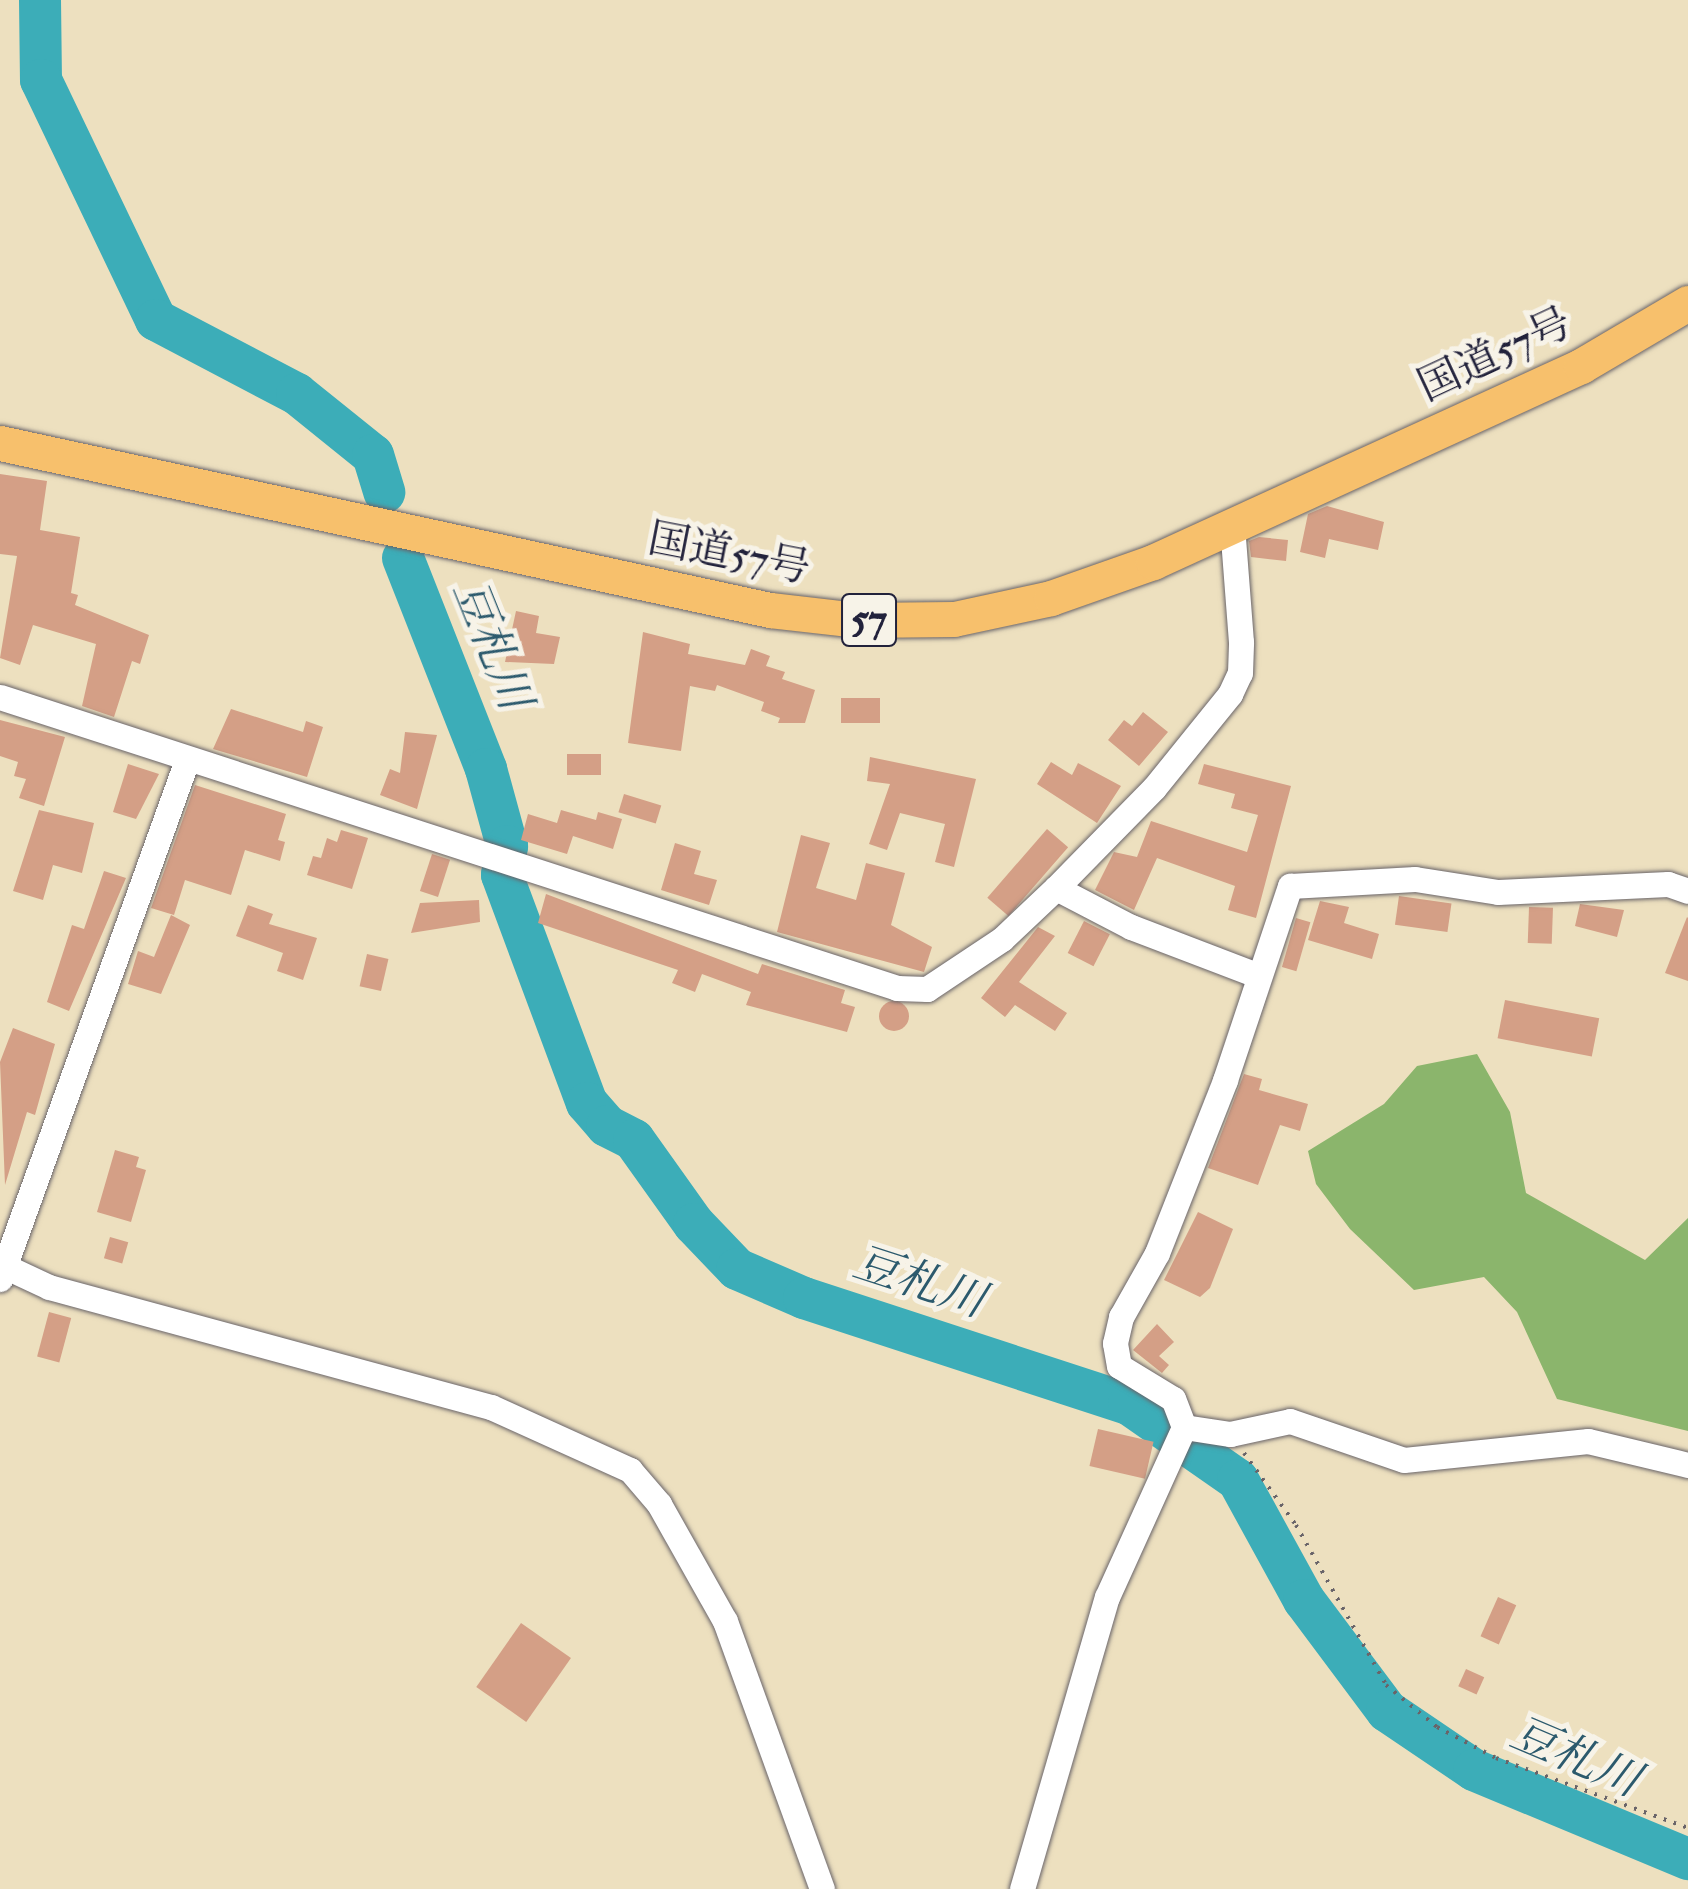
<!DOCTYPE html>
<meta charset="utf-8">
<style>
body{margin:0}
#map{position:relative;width:1688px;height:1889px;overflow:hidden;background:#ede0bf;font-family:"IM FELL Double Pica","Noto Serif JP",serif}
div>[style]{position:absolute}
.forest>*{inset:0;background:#8bb56c}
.river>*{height:42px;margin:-21px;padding:0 21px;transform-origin:21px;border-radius:21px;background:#3cadb8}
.building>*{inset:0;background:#d49f86;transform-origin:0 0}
.round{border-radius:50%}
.path>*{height:4px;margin-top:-2px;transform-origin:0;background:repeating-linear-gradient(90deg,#696469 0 2.5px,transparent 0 10.5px)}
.roads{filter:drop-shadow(0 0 2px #696469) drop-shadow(0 0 2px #696469)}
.minor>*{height:25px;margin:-12.5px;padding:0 12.5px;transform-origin:12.5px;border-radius:12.5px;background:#fff}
.highway>*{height:35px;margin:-17.5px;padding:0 17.5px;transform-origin:17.5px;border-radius:17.5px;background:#f7c06c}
span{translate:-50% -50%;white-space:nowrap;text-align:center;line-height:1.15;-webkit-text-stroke:10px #f7f3e8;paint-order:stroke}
.shield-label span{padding:2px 8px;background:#f7f3e8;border:2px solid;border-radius:8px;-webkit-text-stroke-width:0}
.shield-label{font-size:40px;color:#22223b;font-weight:700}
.street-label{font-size:42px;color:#22223b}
.water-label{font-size:45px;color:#2c5a6d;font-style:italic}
</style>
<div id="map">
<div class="forest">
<i style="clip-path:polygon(1477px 1054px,1510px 1112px,1526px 1193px,1645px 1260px,1688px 1218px,1688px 1431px,1557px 1399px,1517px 1312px,1484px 1277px,1414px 1290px,1350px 1229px,1316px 1184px,1308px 1151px,1384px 1104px,1417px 1066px)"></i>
</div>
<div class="river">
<i style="left:40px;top:0;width:80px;rotate:89.3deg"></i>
<i style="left:41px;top:80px;width:266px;rotate:64.4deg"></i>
<i style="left:156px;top:320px;width:159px;rotate:27.7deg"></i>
<i style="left:297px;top:394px;width:97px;rotate:38.8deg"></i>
<i style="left:373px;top:455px;width:39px;rotate:73deg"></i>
<i style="left:403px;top:558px;width:227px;rotate:68.5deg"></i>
<i style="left:486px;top:769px;width:80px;rotate:74.7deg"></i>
<i style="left:507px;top:846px;width:29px;rotate:100deg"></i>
<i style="left:502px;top:875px;width:243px;rotate:69.6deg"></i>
<i style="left:587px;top:1103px;width:30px;rotate:49deg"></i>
<i style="left:607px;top:1126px;width:30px;rotate:27deg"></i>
<i style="left:634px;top:1140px;width:103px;rotate:54.5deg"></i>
<i style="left:694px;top:1224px;width:62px;rotate:46.3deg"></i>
<i style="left:737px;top:1269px;width:73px;rotate:23.4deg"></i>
<i style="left:804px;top:1298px;width:342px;rotate:18.1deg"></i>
<i style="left:1129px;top:1404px;width:133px;rotate:34.9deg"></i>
<i style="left:1238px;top:1480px;width:137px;rotate:61.2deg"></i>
<i style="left:1304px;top:1600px;width:139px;rotate:53.2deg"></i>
<i style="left:1387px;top:1711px;width:105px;rotate:34.1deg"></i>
<i style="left:1474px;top:1770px;width:232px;rotate:22.6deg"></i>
</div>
<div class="building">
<i style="clip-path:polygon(0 474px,47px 481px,40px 530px,80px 537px,71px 593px,78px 595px,75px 605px,149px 635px,140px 664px,132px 661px,114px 717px,82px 706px,96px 644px,33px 625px,20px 665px,0 658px,17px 556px,0 554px)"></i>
<i style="clip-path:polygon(1327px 506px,1384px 522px,1378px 550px,1329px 539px,1325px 558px,1300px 552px,1308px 514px)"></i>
<i style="clip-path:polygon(1259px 537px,1288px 540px,1286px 561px,1251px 557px,1249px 541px)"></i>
<i style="clip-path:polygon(516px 611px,539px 616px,536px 633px,560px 637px,554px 664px,505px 662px)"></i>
<i style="clip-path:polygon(643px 632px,690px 644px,688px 654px,745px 665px,751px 649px,770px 656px,766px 666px,785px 672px,782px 679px,815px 690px,805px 723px,778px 723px,780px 718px,761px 711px,764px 702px,717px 685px,715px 691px,690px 686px,681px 751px,628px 743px)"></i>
<i style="left:841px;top:698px;width:39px;height:25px"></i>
<i style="clip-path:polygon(231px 709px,303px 732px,306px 721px,323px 727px,307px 777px,213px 749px)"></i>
<i style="clip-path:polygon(1143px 712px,1168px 732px,1139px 766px,1108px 740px,1124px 720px,1132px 726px)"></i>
<i style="clip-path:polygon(0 720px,65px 737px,44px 806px,19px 798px,26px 779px,14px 776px,18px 762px,0 756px)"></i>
<i style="clip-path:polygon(405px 732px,437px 735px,417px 809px,380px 795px,390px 769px,400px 773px)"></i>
<i style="left:601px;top:754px;width:21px;height:34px;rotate:90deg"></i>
<i style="clip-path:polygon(870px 757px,976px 779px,954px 867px,935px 862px,945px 824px,900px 813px,887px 850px,869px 844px,890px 784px,867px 781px)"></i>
<i style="clip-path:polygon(1051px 762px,1072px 775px,1078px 763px,1121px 786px,1097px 823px,1037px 784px)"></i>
<i style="clip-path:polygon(128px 764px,159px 774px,136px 819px,113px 812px)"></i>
<i style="clip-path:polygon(1204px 764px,1291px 786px,1256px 918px,1228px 910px,1235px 886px,1157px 858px,1134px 910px,1095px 890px,1114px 852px,1137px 857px,1151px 821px,1247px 852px,1258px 815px,1231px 808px,1235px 794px,1198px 784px)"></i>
<i style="clip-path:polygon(195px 785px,286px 814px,278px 840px,285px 842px,280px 861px,245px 850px,231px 895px,185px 880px,174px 915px,151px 908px)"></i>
<i style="left:624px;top:794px;width:39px;height:19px;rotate:17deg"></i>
<i style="clip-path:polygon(39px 810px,94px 823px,82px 873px,53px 865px,43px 900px,13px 891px)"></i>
<i style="clip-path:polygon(561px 810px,596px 820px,598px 812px,622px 819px,613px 849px,573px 836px,567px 854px,521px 840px,528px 814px,557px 823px)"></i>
<i style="left:1047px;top:829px;width:28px;height:91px;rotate:41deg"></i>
<i style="clip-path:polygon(341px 830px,368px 838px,352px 889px,307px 875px,313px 856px,321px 858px,327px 838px,337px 842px)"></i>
<i style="clip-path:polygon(801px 835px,830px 843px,816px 888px,856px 900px,866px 863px,905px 873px,891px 925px,932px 947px,924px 972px,777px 932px)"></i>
<i style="clip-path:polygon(675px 843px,701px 851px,694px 874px,717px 880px,709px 905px,661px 890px)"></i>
<i style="left:432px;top:854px;width:19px;height:39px;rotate:18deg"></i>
<i style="clip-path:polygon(104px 871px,126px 878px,69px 1011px,47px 1002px,72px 925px,84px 929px)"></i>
<i style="clip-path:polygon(546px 894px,758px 974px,762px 964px,845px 990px,841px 1003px,855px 1007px,847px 1032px,746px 1005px,751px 992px,702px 974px,695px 992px,672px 983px,678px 970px,538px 923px)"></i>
<i style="left:1399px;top:896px;width:53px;height:29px;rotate:8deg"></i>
<i style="clip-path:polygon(479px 900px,480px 922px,411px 933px,420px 903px)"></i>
<i style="clip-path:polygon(1320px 901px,1349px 907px,1344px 923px,1379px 934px,1372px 959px,1308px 940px)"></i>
<i style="clip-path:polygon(1580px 904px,1624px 910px,1617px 937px,1575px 926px)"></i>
<i style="clip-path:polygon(248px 905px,273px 914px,269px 924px,317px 938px,303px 980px,277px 971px,283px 953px,236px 936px)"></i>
<i style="left:1529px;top:907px;width:24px;height:36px;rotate:2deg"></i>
<i style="clip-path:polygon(171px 915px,190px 925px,161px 994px,128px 984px,138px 951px,154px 957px)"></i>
<i style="clip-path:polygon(1687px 917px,1688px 918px,1688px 981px,1665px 973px)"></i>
<i style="left:1296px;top:918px;width:15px;height:51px;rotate:16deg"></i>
<i style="left:1084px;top:921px;width:29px;height:36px;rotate:27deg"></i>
<i style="clip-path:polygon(1038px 927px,1055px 936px,1019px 982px,1067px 1013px,1055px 1031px,1015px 1005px,1005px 1017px,981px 998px)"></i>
<i style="left:367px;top:954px;width:22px;height:33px;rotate:13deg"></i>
<i style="left:1505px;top:1000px;width:96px;height:39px;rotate:11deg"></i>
<i class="round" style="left:879px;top:1001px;width:30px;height:30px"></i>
<i style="clip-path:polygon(13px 1028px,55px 1044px,35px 1115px,27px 1112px,5px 1185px,0 1062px)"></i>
<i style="clip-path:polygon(1244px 1074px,1262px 1079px,1259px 1090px,1308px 1104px,1300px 1131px,1280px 1125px,1258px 1185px,1208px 1168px)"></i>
<i style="clip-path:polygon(115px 1150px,139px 1157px,136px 1167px,146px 1170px,131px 1222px,97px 1212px)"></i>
<i style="clip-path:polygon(1198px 1212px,1233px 1229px,1210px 1288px,1200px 1297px,1164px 1280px)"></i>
<i style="left:110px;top:1237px;width:19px;height:22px;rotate:16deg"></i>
<i style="left:49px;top:1312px;width:23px;height:46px;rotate:15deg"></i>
<i style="clip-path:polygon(1157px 1324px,1174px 1342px,1159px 1356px,1169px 1365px,1162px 1373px,1133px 1350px)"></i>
<i style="left:1098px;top:1429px;width:57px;height:38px;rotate:13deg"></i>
<i style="left:1498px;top:1597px;width:20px;height:43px;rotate:24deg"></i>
<i style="left:521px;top:1623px;width:61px;height:78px;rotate:35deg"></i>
<i style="left:1466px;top:1669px;width:20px;height:19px;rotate:24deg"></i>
</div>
<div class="path">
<i style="left:1244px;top:1453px;width:89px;rotate:54.2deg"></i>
<i style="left:1296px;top:1525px;width:184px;rotate:60.6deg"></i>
<i style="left:1386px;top:1685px;width:66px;rotate:39.5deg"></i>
<i style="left:1437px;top:1727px;width:67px;rotate:27.7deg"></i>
<i style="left:1496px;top:1758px;width:204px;rotate:20deg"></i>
</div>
<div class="roads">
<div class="minor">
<i style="left:0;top:697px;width:943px;rotate:17.97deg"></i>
<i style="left:897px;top:988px;width:30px;rotate:2deg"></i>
<i style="left:927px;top:989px;width:90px;rotate:-33.7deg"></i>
<i style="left:1002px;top:939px;width:74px;rotate:-43.4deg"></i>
<i style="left:1056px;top:888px;width:140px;rotate:-45.6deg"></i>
<i style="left:1154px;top:788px;width:121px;rotate:-51deg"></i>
<i style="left:1230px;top:694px;width:23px;rotate:-65deg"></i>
<i style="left:1240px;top:673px;width:31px;rotate:-88deg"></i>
<i style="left:1241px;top:642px;width:116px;rotate:-94.4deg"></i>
<i style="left:1056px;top:888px;width:85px;rotate:27.5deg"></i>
<i style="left:1131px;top:927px;width:135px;rotate:20.9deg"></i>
<i style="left:0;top:1264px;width:54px;rotate:25.1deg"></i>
<i style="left:49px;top:1287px;width:458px;rotate:15.2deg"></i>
<i style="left:491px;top:1407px;width:153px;rotate:24.4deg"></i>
<i style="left:630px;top:1470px;width:45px;rotate:49.5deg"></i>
<i style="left:659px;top:1504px;width:134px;rotate:60.6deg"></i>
<i style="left:725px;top:1621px;width:285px;rotate:70.1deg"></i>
<i style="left:0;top:1279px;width:552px;rotate:-70.19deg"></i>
<i style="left:1184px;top:1427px;width:47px;rotate:8.7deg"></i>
<i style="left:1230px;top:1434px;width:61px;rotate:-12.2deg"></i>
<i style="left:1290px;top:1421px;width:120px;rotate:18.9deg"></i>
<i style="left:1404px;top:1460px;width:185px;rotate:-5.9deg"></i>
<i style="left:1588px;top:1441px;width:103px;rotate:13.5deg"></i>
<i style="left:1022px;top:1889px;width:304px;rotate:-73.8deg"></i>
<i style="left:1107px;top:1597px;width:187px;rotate:-65.6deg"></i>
<i style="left:1184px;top:1427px;width:30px;rotate:-111deg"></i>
<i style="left:1173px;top:1399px;width:63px;rotate:-148.6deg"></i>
<i style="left:1119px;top:1366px;width:23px;rotate:-100deg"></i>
<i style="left:1115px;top:1343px;width:27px;rotate:-77deg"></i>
<i style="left:1121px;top:1317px;width:73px;rotate:-60.6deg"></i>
<i style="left:1157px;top:1253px;width:186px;rotate:-68.5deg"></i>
<i style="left:1225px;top:1080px;width:205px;rotate:-71.5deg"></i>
<i style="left:1290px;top:886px;width:125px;rotate:-3.2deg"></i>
<i style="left:1415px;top:879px;width:84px;rotate:8.9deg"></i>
<i style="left:1498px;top:892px;width:170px;rotate:-2.7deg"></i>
<i style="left:1668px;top:884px;width:21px;rotate:19deg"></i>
</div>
<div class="highway">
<i style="left:0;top:443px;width:788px;rotate:12.24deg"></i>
<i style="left:770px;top:610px;width:89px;rotate:6.5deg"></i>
<i style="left:858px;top:620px;width:96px;rotate:-0.6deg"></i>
<i style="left:954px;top:619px;width:99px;rotate:-12.2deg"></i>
<i style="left:1051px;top:598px;width:108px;rotate:-19.4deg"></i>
<i style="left:1153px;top:562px;width:471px;rotate:-24.6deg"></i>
<i style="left:1581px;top:366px;width:124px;rotate:-30.5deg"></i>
</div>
</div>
<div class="shield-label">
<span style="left:869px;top:620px">57</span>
</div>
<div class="street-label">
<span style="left:1495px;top:355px;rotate:-25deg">国道57号</span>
<span style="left:729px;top:554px;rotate:11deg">国道57号</span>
</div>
<div class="water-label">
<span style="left:491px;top:645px;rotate:68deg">豆札川</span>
<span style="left:919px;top:1283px;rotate:18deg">豆札川</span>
<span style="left:1575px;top:1758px;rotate:23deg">豆札川</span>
</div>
</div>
